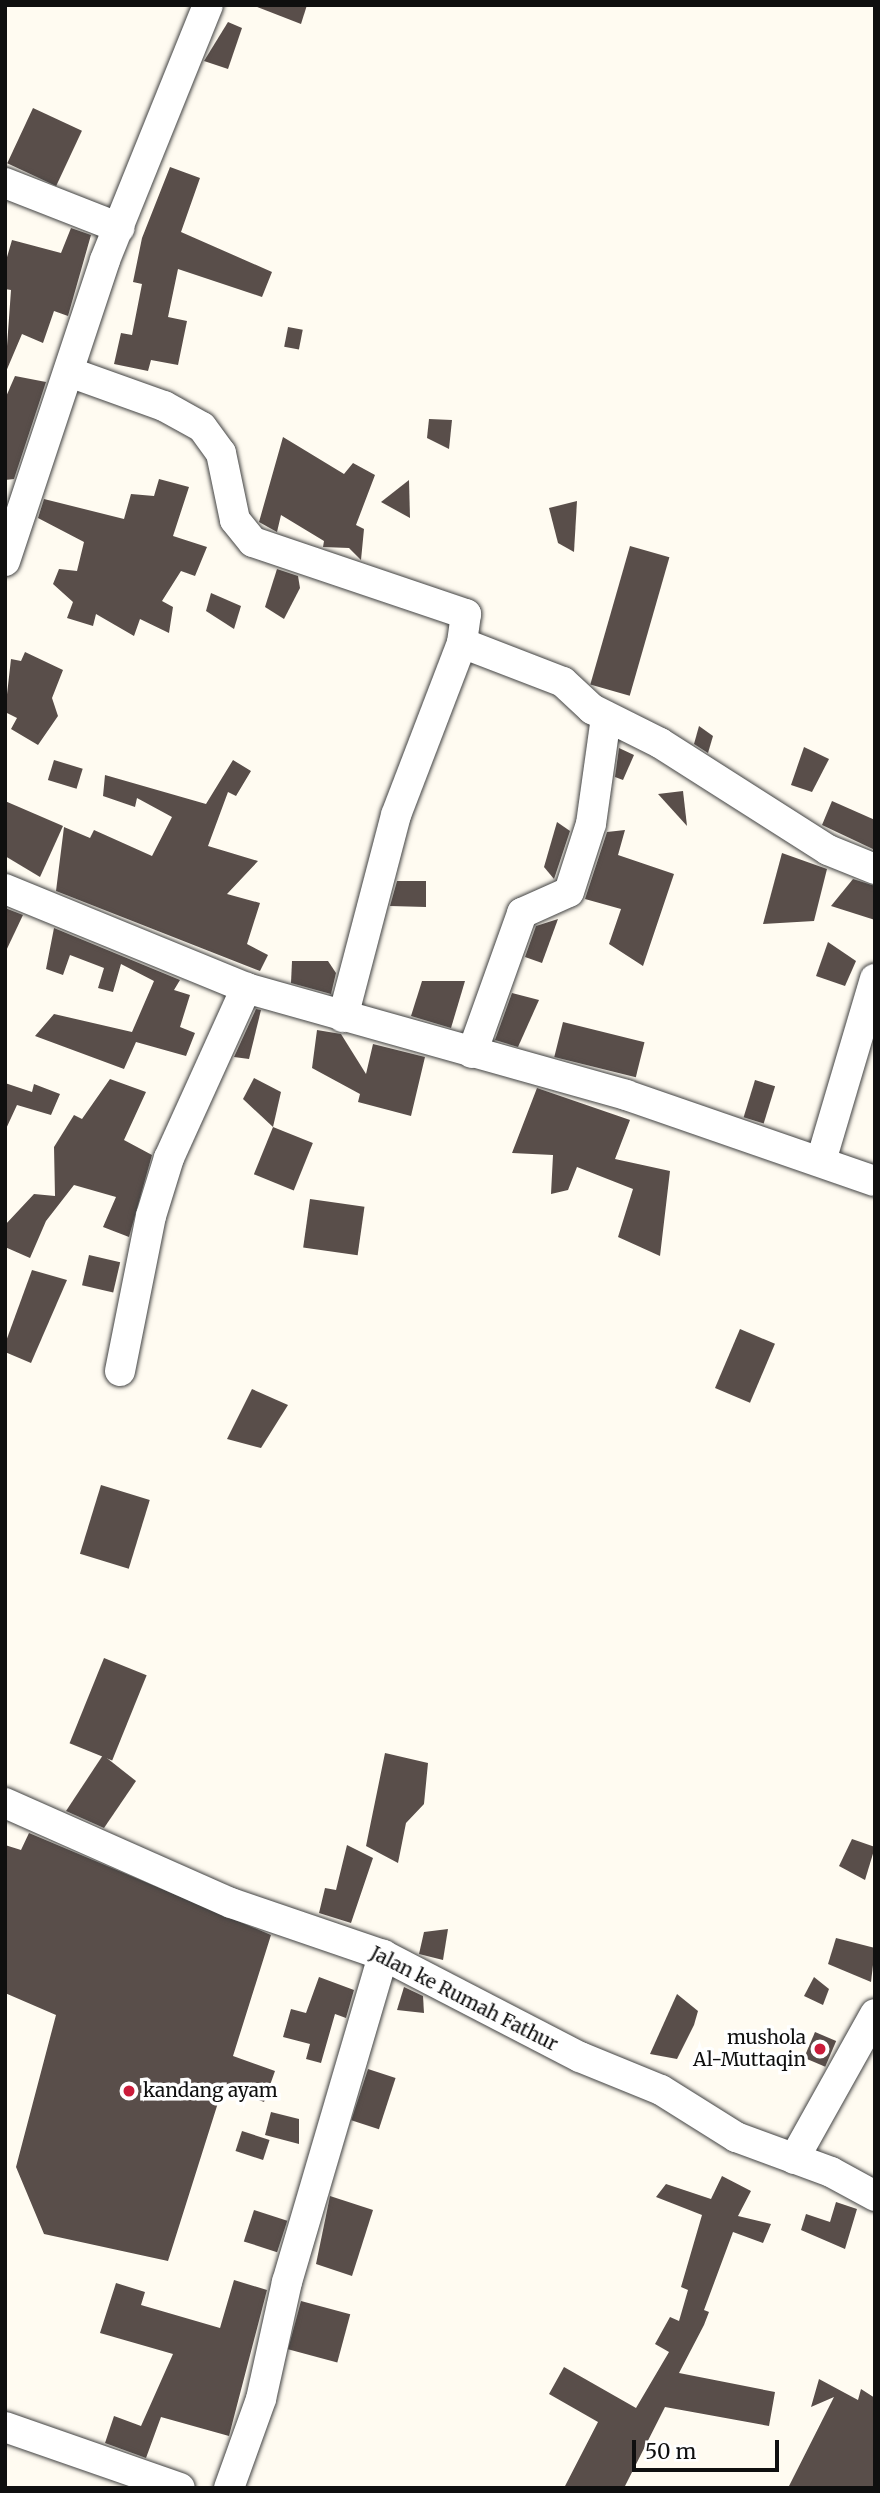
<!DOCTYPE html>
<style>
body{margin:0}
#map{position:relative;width:880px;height:2493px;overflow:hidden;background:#fffbf1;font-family:Merriweather,serif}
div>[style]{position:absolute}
.building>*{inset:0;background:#594e4a;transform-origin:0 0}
.roads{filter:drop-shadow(0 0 2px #424242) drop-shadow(0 0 2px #424242)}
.minor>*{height:30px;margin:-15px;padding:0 15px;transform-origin:15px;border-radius:15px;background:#fff}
.dots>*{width:19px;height:19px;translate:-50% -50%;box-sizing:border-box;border:4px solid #fff;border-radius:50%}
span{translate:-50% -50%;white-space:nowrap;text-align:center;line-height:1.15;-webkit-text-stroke:7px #fff;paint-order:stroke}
.street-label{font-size:19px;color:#0f0f0f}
.poi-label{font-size:19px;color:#0f0f0f}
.right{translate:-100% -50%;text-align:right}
.left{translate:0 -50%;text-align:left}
.frame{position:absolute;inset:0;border:7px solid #0f0f0f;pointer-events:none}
.scale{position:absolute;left:632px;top:2440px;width:147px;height:32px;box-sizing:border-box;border:4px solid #0f0f0f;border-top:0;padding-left:9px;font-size:21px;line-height:24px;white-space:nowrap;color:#0f0f0f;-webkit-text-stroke:5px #fff;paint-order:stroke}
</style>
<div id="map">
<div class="building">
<i style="clip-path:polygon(252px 5px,307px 5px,301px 24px)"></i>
<i style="clip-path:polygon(228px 22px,242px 28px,228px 69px,204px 61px)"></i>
<i style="left:33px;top:108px;width:54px;height:61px;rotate:25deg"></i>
<i style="clip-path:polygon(170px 167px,200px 178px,181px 232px,272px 272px,262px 297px,178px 269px,168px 317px,187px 321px,178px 365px,151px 360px,148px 371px,114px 364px,121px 333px,132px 335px,142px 284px,133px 282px,142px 238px)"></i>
<i style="clip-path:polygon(71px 228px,91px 235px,68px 316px,54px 311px,43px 343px,22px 334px,5px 374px,11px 290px,5px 289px,5px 264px,12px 240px,61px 253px)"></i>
<i style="left:288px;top:327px;width:15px;height:20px;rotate:11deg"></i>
<i style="clip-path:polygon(15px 376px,46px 382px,14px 479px,5px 480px,5px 399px)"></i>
<i style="clip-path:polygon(429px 419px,452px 420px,449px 449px,427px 438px)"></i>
<i style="clip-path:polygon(283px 437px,344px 474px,353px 463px,375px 475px,356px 525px,364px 529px,361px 560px,349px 548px,323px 547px,324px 541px,281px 515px,277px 532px,259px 522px)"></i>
<i style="clip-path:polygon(159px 479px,189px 487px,173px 536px,207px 547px,195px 576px,181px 571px,162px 601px,173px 607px,169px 633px,140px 619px,134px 636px,96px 614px,93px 626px,67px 618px,73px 602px,53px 584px,59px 569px,77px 571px,84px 542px,38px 518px,44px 499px,124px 519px,131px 494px,154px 496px)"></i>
<i style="clip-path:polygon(409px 480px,410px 518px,381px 502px)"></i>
<i style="clip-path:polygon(577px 501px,574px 552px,558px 543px,549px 508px)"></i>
<i style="left:630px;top:546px;width:41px;height:144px;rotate:16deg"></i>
<i style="clip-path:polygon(277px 569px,298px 576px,300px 588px,284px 619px,265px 607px)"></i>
<i style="clip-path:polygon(211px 593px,241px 606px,234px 629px,206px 611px)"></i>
<i style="clip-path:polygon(25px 652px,63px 670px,52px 698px,58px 716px,38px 745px,11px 729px,17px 718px,5px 712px,11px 659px,21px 661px)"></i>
<i style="clip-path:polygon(699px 726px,713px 736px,708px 753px,694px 744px)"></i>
<i style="clip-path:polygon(804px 747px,829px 759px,812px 792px,791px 785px)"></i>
<i style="clip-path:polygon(619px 748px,634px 755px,623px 780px,615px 777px)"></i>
<i style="left:54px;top:760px;width:30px;height:21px;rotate:17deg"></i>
<i style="clip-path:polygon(233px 760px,251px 771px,236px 796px,228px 792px,208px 846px,258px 861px,227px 894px,260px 903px,247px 944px,268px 955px,260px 971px,56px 891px,64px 827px,90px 838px,94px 830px,152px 856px,172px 817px,137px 798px,135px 807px,103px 796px,105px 775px,206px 804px)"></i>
<i style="clip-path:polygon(683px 791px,687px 826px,658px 794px)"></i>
<i style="clip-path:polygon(5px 801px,63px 826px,40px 877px,5px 856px)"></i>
<i style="clip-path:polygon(832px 801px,875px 820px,875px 850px,822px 825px)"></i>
<i style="clip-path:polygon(557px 822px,570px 831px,554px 879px,544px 867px)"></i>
<i style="clip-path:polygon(625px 830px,618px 855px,674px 874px,643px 966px,609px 944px,621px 909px,585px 899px,607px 832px)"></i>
<i style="clip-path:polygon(782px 853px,827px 869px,814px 921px,763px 924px)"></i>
<i style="clip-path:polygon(853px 879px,875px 886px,875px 920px,831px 906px)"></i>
<i style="clip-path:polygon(397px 881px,426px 881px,426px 907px,390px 906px)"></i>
<i style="clip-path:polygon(5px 908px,23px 915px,5px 953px)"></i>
<i style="clip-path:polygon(558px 919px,542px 963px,525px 957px,536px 926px)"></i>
<i style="clip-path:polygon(54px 928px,180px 980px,174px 990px,190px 995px,180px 1027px,195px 1033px,186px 1056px,136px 1042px,124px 1069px,35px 1036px,54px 1014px,132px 1032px,154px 981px,121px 964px,113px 992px,98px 988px,104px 968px,70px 955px,63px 975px,46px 969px)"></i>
<i style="clip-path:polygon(828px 942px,856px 961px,845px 986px,816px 976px)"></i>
<i style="clip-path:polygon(292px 961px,328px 961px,336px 973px,331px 994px,291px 983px)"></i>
<i style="clip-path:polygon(422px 981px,465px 981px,451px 1028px,411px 1016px)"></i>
<i style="clip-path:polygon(512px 993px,539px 1000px,518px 1047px,495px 1040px)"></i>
<i style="clip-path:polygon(256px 1009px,261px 1010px,249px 1059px,234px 1057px)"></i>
<i style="left:563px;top:1022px;width:84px;height:36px;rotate:14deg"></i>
<i style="clip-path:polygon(317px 1030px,341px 1034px,366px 1074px,373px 1044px,425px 1057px,411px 1116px,358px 1102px,360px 1094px,312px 1068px)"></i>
<i style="clip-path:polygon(254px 1078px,281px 1092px,273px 1127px,243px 1099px)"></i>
<i style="clip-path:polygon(110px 1079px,146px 1092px,124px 1140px,152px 1155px,129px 1237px,103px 1227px,116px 1197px,74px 1185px,46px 1221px,30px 1258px,5px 1247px,5px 1225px,34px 1194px,55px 1196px,54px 1147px,74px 1115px,82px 1119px)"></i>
<i style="left:755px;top:1080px;width:21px;height:39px;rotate:17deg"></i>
<i style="clip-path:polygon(5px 1083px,32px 1092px,34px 1084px,60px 1094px,51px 1115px,17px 1105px,5px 1131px)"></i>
<i style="clip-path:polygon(537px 1088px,630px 1120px,615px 1159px,670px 1171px,660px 1256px,618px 1237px,633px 1189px,577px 1167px,568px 1190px,551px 1194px,553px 1155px,512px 1153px)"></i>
<i style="left:273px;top:1127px;width:43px;height:51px;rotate:22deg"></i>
<i style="left:310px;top:1199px;width:55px;height:49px;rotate:8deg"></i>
<i style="left:89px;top:1255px;width:32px;height:31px;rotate:13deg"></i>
<i style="clip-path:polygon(32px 1270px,67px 1280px,31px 1363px,5px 1352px,5px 1344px)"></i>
<i style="left:740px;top:1329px;width:38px;height:64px;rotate:23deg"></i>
<i style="clip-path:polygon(252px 1389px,288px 1405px,261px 1448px,227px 1439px)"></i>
<i style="left:101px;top:1485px;width:51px;height:72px;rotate:17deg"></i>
<i style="left:104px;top:1658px;width:46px;height:92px;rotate:22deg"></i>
<i style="clip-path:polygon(385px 1753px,428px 1763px,424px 1804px,406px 1823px,398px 1863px,366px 1846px)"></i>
<i style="clip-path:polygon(103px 1755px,136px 1781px,104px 1828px,66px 1811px)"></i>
<i style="clip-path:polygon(29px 1833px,271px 1935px,233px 2056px,275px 2071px,264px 2102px,223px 2087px,168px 2261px,44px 2234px,16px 2167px,56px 2015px,5px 1993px,5px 1845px,21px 1850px)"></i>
<i style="clip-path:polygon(852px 1839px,875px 1847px,865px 1880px,839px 1866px)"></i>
<i style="clip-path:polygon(347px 1845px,373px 1858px,351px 1923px,319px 1913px,325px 1888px,336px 1890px)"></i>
<i style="clip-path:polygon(448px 1929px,443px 1960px,419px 1954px,424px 1932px)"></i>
<i style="clip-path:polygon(836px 1938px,875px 1948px,871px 1982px,828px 1964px)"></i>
<i style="clip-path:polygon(319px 1977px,354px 1990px,346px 2018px,335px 2014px,321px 2063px,306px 2059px,310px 2044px,283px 2037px,291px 2009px,306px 2013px)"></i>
<i style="clip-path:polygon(814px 1977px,829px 1989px,823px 2005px,804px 1996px)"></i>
<i style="clip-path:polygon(404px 1987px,423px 1996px,424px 2013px,397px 2010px)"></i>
<i style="clip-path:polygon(677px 1994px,698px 2011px,694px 2025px,677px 2059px,650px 2054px)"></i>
<i style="left:815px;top:2032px;width:23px;height:28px;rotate:23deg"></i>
<i style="left:368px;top:2069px;width:29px;height:54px;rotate:18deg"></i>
<i style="clip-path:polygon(271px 2112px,299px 2119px,299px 2144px,265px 2135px)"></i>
<i style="left:242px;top:2131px;width:29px;height:21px;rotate:18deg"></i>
<i style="clip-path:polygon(722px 2176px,751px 2191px,738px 2216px,771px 2224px,763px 2243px,733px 2232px,704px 2310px,709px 2312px,704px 2325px,679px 2373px,775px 2392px,769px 2426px,665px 2407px,624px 2488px,564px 2488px,598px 2422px,549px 2394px,564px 2367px,636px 2408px,669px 2352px,655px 2344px,670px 2317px,679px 2321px,688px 2290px,681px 2287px,702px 2215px,656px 2197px,666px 2184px,711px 2199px)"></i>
<i style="clip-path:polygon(330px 2196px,373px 2210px,352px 2276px,316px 2264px)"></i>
<i style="clip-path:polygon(836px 2202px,857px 2209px,845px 2249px,801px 2230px,806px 2214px,830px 2222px)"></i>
<i style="left:254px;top:2210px;width:35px;height:33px;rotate:18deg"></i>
<i style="clip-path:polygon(234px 2280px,267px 2290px,229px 2436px,161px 2417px,146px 2458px,105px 2443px,114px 2416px,141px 2426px,173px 2354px,100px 2333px,116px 2283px,145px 2292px,141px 2305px,220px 2328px)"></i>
<i style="left:301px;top:2301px;width:51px;height:50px;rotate:15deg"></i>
<i style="clip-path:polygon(819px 2379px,858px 2400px,861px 2389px,875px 2398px,875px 2488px,788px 2488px,834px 2397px,811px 2407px)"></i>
</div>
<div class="roads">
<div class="minor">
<i style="left:5px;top:183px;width:123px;rotate:21.4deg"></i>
<i style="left:69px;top:372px;width:101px;rotate:19.7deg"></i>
<i style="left:164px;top:406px;width:43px;rotate:28.9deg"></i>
<i style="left:202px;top:427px;width:32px;rotate:54deg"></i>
<i style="left:221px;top:453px;width:68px;rotate:78.2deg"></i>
<i style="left:235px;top:520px;width:28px;rotate:51deg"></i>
<i style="left:253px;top:542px;width:225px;rotate:18.7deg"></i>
<i style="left:466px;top:614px;width:29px;rotate:98deg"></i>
<i style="left:462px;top:643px;width:184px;rotate:111deg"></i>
<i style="left:396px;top:815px;width:209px;rotate:104.7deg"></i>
<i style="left:5px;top:561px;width:317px;rotate:-71.6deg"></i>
<i style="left:105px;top:260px;width:275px;rotate:-68deg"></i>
<i style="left:462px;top:643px;width:108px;rotate:21.1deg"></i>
<i style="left:563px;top:682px;width:40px;rotate:43deg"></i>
<i style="left:592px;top:709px;width:76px;rotate:26.6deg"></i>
<i style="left:660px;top:743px;width:199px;rotate:32.5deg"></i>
<i style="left:828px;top:850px;width:51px;rotate:22deg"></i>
<i style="left:5px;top:889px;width:261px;rotate:22.3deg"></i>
<i style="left:246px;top:988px;width:395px;rotate:15.7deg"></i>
<i style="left:626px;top:1095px;width:263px;rotate:19.1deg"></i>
<i style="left:472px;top:1053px;width:149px;rotate:-70.3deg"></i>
<i style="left:522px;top:913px;width:51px;rotate:-24.1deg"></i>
<i style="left:569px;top:892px;width:71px;rotate:-72.1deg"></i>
<i style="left:591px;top:824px;width:108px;rotate:-82deg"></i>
<i style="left:821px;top:1161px;width:190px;rotate:-73.5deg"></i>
<i style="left:120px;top:1371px;width:158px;rotate:-78.7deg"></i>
<i style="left:151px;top:1216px;width:61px;rotate:-72.8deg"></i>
<i style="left:169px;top:1158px;width:187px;rotate:-65.6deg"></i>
<i style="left:5px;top:1803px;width:247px;rotate:23.9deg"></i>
<i style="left:231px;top:1903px;width:161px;rotate:18.9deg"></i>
<i style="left:383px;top:1955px;width:222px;rotate:27.4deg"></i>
<i style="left:580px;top:2057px;width:87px;rotate:22.2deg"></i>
<i style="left:661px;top:2090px;width:89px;rotate:32.1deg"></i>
<i style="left:736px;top:2137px;width:101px;rotate:20.2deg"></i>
<i style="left:831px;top:2172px;width:50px;rotate:28.6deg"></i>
<i style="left:794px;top:2159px;width:166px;rotate:-60.8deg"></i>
<i style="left:5px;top:2427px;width:185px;rotate:19.2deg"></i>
<i style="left:229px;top:2488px;width:95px;rotate:-70.2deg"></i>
<i style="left:261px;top:2399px;width:120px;rotate:-77.5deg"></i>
<i style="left:287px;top:2282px;width:341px;rotate:-73.6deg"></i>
</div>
</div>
<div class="dots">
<i style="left:820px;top:2049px;background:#ca1c3a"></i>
<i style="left:129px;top:2091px;background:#ca1c3a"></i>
</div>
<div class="street-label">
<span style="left:464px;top:1999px;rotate:27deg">Jalan ke Rumah Fathur</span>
</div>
<div class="poi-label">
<span class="right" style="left:806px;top:2049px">mushola<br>Al-Muttaqin</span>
<span class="left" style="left:143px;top:2091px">kandang ayam</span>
</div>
<div class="frame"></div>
<div class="scale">50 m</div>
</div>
